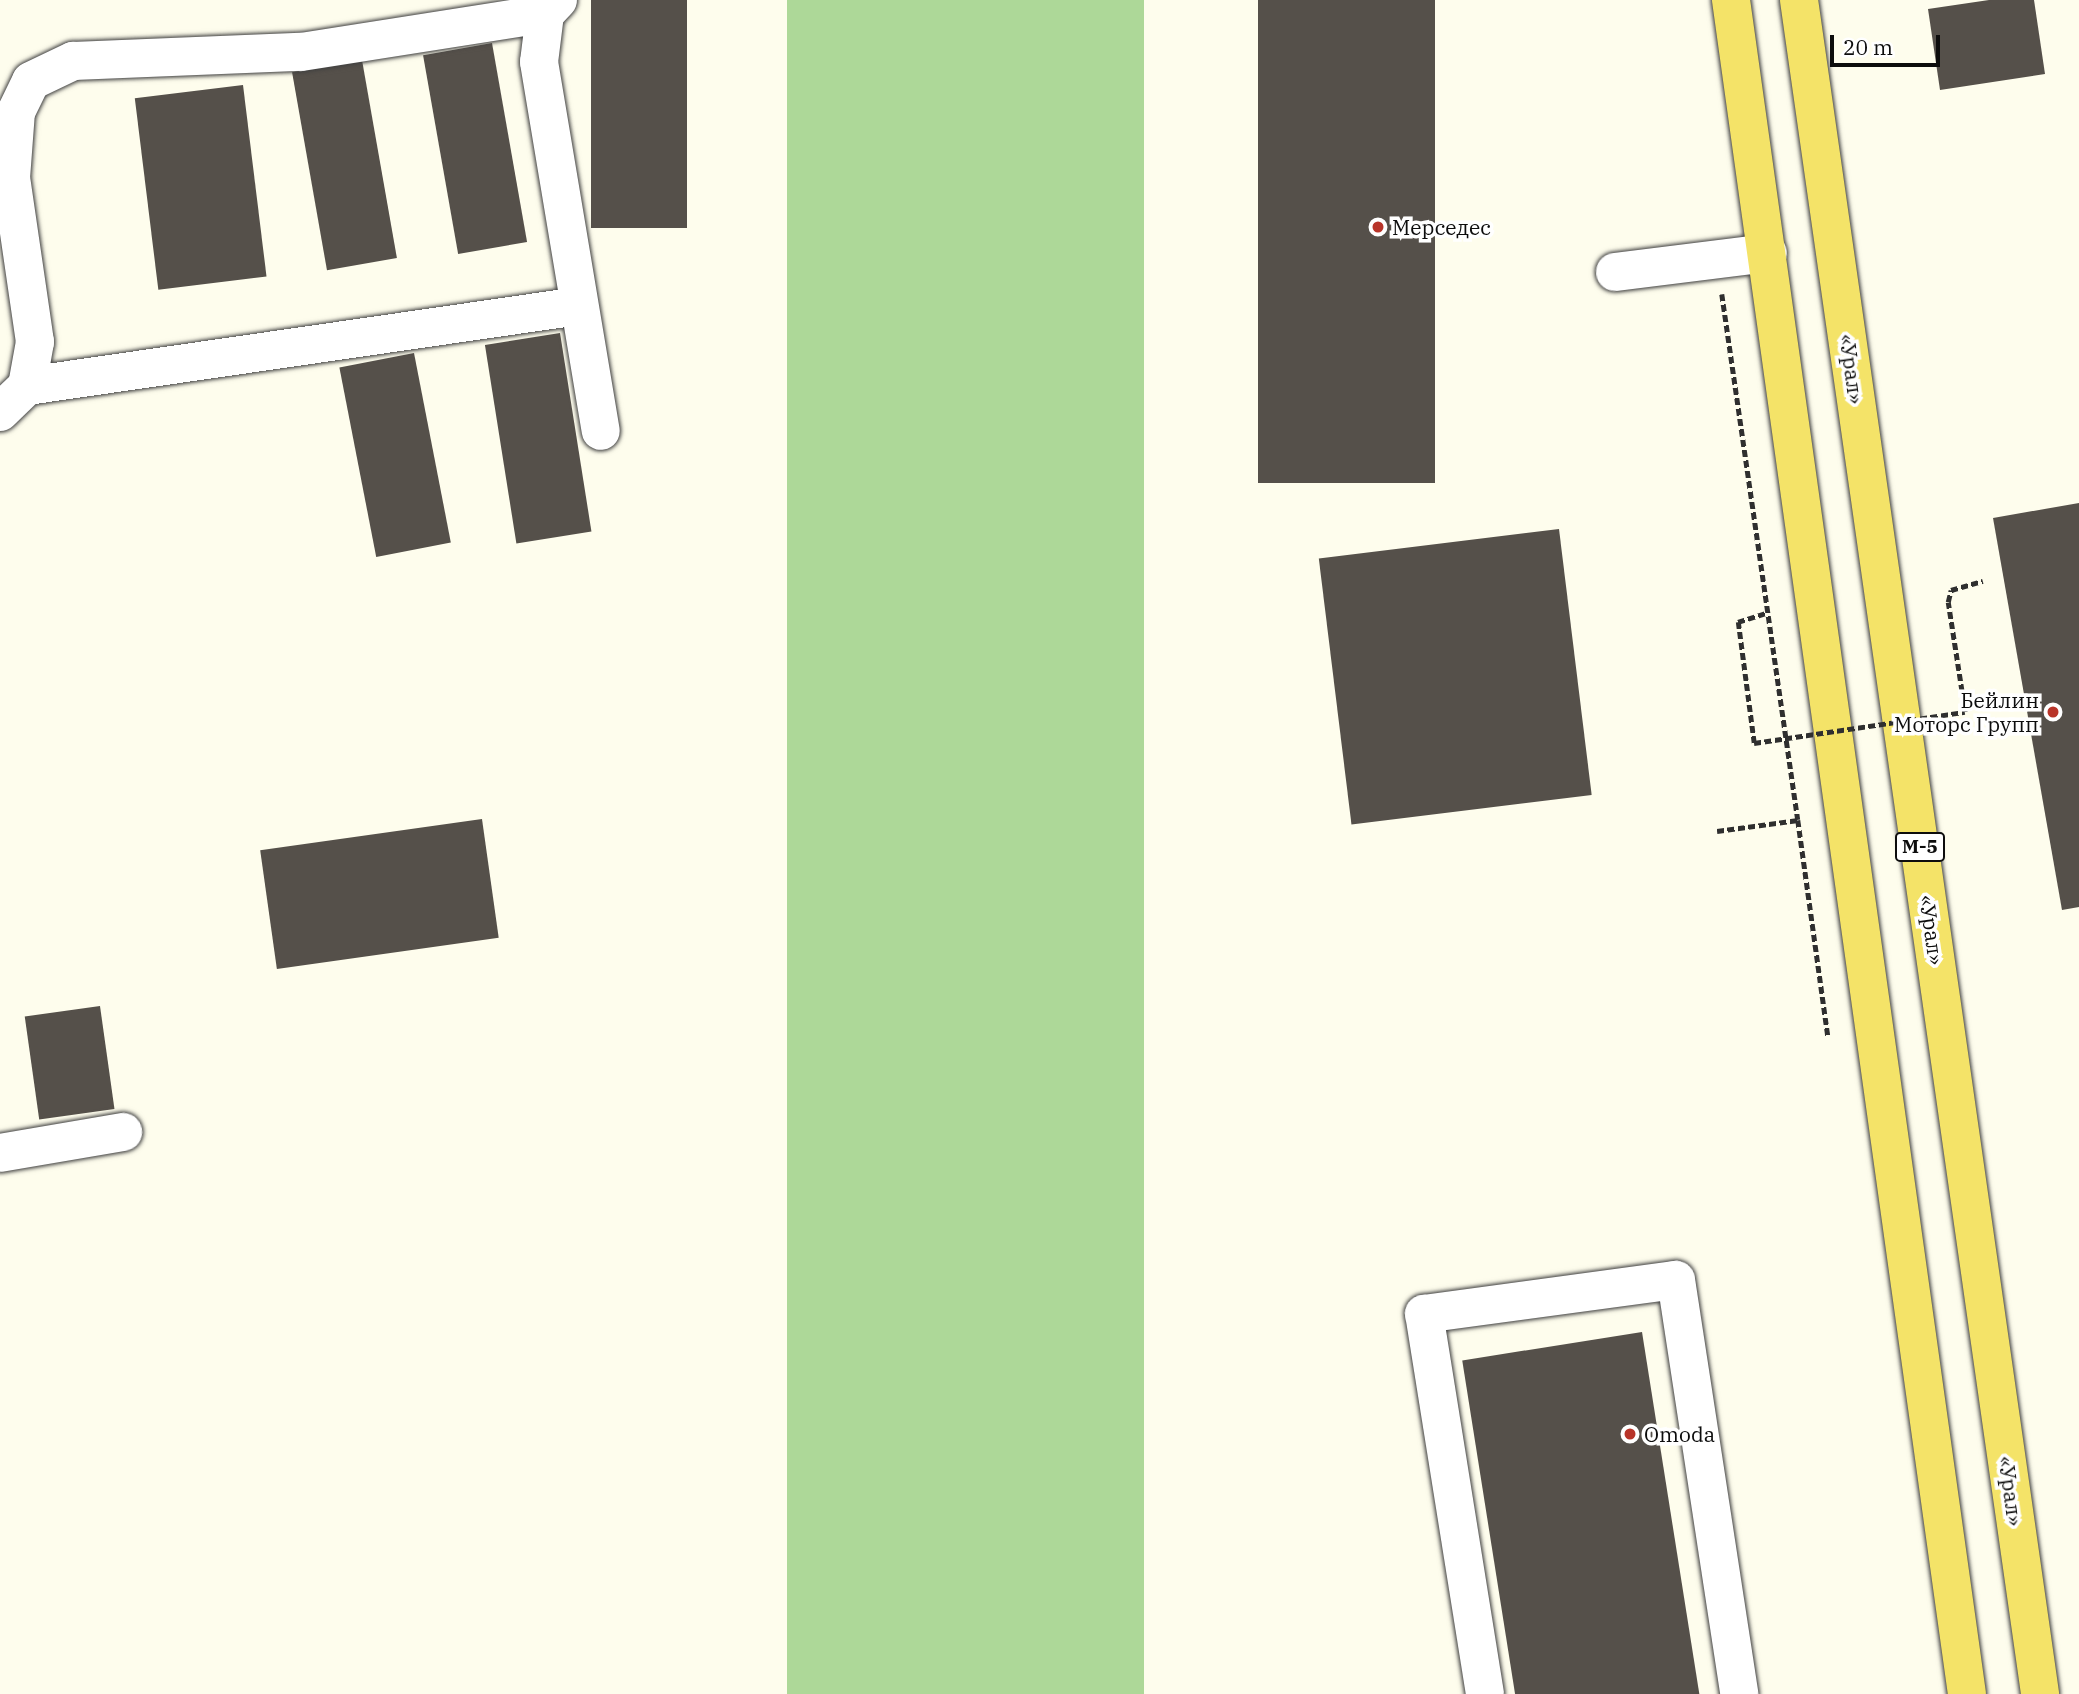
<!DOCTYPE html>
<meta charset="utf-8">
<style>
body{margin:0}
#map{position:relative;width:2079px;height:1694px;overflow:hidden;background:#fefded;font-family:"IBM Plex Serif",serif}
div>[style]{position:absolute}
.forest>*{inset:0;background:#add898;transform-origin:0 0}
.building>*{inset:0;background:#55504a;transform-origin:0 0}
.path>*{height:4.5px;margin-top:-2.25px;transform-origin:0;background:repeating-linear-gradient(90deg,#2f2f2f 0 7px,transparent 0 10.5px)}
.roads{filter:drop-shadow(0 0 2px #404040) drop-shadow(0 0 2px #404040)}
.minor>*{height:38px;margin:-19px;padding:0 19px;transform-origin:19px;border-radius:19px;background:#fff}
.major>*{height:38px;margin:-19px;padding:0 19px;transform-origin:19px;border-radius:19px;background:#f4e368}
.path-bridge>*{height:4.5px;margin-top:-2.25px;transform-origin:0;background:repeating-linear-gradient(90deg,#2f2f2f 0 7px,transparent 0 10.5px)}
.dots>*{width:19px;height:19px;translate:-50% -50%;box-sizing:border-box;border:4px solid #fff;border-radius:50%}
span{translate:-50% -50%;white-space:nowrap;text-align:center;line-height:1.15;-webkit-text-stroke:7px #fff;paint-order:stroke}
.shield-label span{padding:2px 5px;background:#fff;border:2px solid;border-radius:5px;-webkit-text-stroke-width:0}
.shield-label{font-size:19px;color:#0d0d0d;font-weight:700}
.poi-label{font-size:21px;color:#0d0d0d}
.left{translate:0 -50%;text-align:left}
.right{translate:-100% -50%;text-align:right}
.street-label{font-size:21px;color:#0d0d0d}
.scale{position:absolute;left:1830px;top:35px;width:110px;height:32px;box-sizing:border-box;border:4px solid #0d0d0d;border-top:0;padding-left:9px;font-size:21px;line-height:24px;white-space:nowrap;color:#0d0d0d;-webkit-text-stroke:5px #fff;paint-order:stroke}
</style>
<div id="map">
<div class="forest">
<i style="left:787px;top:0;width:357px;height:1713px"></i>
</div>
<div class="building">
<i style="left:591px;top:0;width:96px;height:228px"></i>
<i style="left:1258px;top:0;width:177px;height:483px"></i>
<i style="clip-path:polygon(1989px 0,2034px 0,2045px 74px,1940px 90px,1928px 9px)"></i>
<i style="left:492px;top:43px;width:202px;height:70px;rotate:80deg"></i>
<i style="left:362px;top:60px;width:201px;height:71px;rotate:80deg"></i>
<i style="left:243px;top:85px;width:193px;height:109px;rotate:83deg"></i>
<i style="left:560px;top:333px;width:201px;height:76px;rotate:81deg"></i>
<i style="left:414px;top:353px;width:193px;height:76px;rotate:79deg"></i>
<i style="clip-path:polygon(2079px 503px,2079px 907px,2062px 910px,1993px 518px)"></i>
<i style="left:1559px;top:529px;width:268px;height:242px;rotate:83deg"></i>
<i style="left:482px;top:819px;width:120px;height:224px;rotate:82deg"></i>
<i style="left:100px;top:1006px;width:104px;height:76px;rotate:82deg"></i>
<i style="left:1642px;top:1332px;width:367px;height:182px;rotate:81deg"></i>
</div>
<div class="path">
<i style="left:1722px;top:294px;width:531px;rotate:81.78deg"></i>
<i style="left:1965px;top:712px;width:111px;rotate:-98.8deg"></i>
<i style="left:1948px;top:602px;width:12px;rotate:-76deg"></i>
<i style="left:1951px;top:590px;width:33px;rotate:-16deg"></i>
<i style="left:1754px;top:743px;width:122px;rotate:-97.5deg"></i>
<i style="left:1738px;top:622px;width:29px;rotate:-18deg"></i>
<i style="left:1717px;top:831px;width:82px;rotate:-7.7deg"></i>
<i style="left:1798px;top:820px;width:218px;rotate:82.1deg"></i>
</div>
<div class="roads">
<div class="minor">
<i style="left:558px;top:0;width:19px;rotate:133deg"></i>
<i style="left:545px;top:14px;width:48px;rotate:97.1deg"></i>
<i style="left:539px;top:62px;width:374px;rotate:80.5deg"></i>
<i style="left:1615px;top:272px;width:154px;rotate:-7.1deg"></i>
<i style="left:27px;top:386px;width:558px;rotate:-8.25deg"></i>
<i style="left:0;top:412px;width:37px;rotate:-44deg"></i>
<i style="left:27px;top:386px;width:45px;rotate:-79.7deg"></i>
<i style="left:35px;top:342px;width:166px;rotate:-98.3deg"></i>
<i style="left:11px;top:178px;width:66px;rotate:-85.7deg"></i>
<i style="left:16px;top:112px;width:34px;rotate:-64deg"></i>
<i style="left:31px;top:81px;width:47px;rotate:-25.5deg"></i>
<i style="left:73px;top:61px;width:228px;rotate:-2.3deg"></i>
<i style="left:301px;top:52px;width:247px;rotate:-8.9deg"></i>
<i style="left:0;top:1153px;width:125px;rotate:-9.7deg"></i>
<i style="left:1485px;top:1694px;width:385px;rotate:-99.1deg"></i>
<i style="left:1424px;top:1314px;width:254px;rotate:-7.7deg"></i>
<i style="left:1676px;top:1280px;width:419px;rotate:81.3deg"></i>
</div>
<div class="major">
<i style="left:1731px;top:0;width:1710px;rotate:82.07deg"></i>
<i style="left:1799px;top:0;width:1711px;rotate:81.9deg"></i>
</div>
</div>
<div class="path-bridge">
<i style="left:1754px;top:743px;width:213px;rotate:-8.4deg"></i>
</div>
<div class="dots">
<i style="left:1378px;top:227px;background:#b83429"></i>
<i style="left:2053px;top:712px;background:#b83429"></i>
<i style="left:1630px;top:1434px;background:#b83429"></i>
</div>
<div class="shield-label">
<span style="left:1920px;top:847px">М-5</span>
</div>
<div class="poi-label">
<span class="left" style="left:1392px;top:227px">Мерседес</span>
<span class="right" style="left:2039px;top:712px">Бейлин<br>Моторс Групп</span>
<span class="left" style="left:1644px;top:1434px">Omoda</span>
</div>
<div class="street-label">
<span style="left:1852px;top:369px;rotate:82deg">«Урал»</span>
<span style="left:1932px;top:930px;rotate:82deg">«Урал»</span>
<span style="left:2011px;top:1491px;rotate:82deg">«Урал»</span>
</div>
<div class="scale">20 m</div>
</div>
